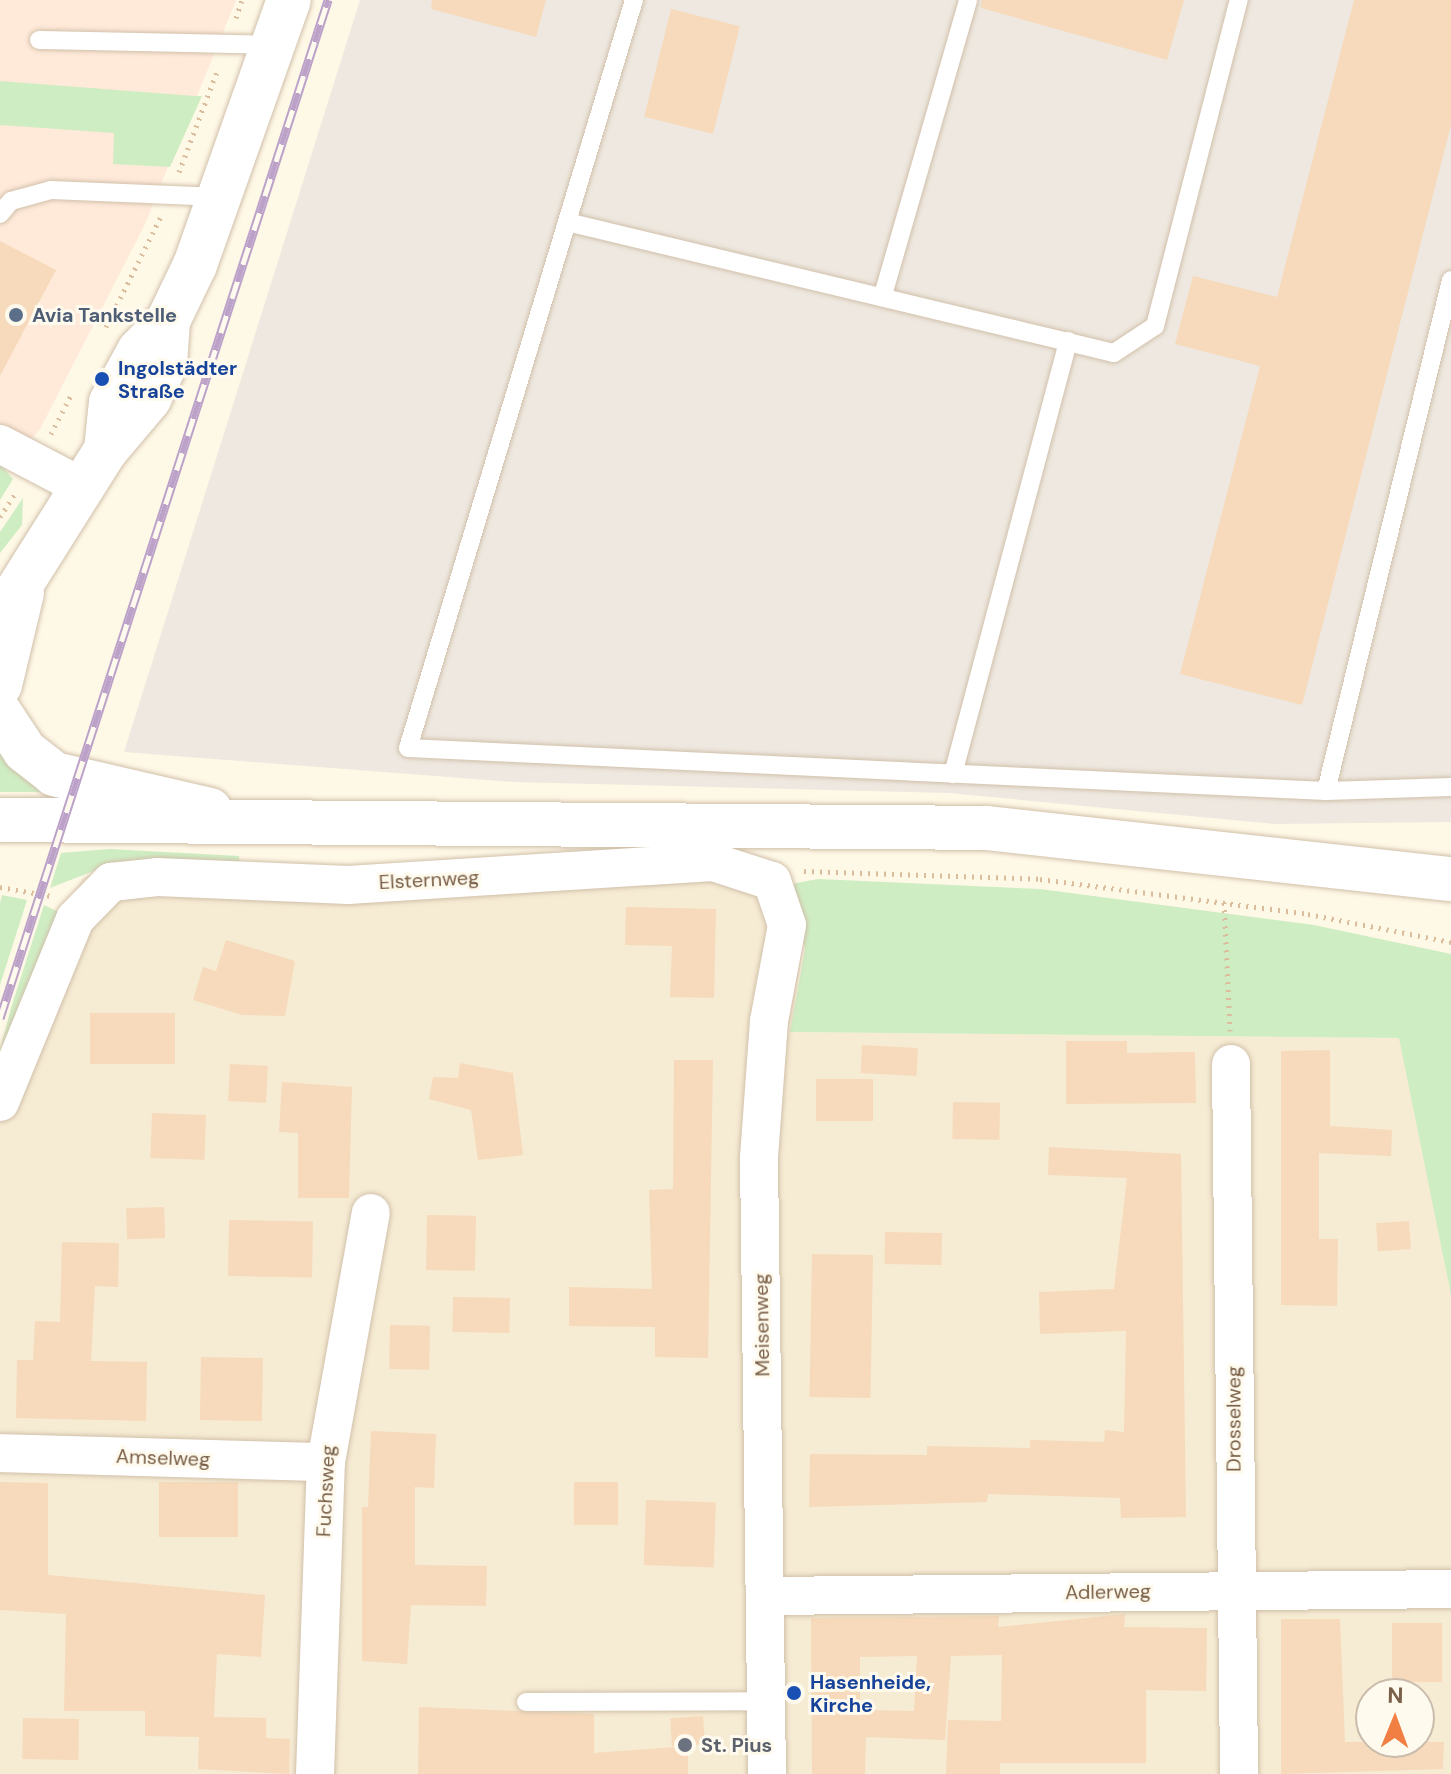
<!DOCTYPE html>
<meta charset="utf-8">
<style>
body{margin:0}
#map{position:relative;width:1451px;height:1774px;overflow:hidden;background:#fef8e6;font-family:"DM Sans",sans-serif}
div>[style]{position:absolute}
.residential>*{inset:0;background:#f6ebd3}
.commercial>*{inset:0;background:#ffe9d9}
.industrial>*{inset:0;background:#eee8e0}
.green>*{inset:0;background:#cfedc3}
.building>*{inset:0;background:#f6dabb;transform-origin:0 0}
.path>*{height:5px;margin-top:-2.5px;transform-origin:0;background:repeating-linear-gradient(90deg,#dbbd9e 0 2px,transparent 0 8px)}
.roads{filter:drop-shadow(0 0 2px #d1c0aa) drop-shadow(0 0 2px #d1c0aa)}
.service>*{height:18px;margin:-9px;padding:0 9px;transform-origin:9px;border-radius:9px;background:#fff}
.minor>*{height:38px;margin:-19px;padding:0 19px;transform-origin:19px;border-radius:19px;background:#fff}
.tertiary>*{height:44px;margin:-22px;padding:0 22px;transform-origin:22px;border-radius:22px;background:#fff}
.secondary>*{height:44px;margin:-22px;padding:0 22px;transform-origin:22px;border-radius:22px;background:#fff}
.rail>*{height:9px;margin-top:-4.5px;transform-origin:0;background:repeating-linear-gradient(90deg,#fffaee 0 18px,#bca2c9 0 36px);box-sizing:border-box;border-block:2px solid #bca2c9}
.dots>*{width:22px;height:22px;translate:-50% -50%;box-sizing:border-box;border:4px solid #fffaee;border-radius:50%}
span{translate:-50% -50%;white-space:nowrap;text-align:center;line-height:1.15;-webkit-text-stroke:6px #fffaee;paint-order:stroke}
.service-label{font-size:20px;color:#4e5e75;font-weight:700}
.left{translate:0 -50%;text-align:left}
.transit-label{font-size:20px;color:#164399;font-weight:700}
.street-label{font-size:20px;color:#7a6048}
.worship-label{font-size:20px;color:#5b616d;font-weight:700}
.north{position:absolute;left:1355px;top:1678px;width:80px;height:80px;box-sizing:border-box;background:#fffaee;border:2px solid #cabcac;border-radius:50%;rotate:1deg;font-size:22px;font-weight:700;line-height:32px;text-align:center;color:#7a6048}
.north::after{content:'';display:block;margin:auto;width:28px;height:36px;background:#f17e42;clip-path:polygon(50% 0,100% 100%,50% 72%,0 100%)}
</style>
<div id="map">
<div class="residential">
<i style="clip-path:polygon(evenodd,732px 853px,805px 929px,791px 1032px,1400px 1038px,1451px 1295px,1451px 1774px,0 1774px,0 1050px,82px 879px,118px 861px,266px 875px,732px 853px,1371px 1694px,1419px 1694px,1419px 1742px,1371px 1742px,1371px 1694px)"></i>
</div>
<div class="commercial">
<i style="clip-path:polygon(0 0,236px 0,144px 226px,40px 429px,0 476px)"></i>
</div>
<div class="industrial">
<i style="clip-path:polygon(360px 0,1451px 0,1451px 822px,1274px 824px,949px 793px,513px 782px,124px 752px)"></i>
</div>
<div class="green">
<i style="clip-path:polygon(0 81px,195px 96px,202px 96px,170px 167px,113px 164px,114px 133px,0 125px)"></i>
<i style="clip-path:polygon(0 464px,13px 479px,0 500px)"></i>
<i style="clip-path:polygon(23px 498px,22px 525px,0 553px,0 532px)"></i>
<i style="clip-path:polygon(0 750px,48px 792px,0 792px)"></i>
<i style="clip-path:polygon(109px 849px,239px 856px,241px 872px,119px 861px,50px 888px,61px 853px)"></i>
<i style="clip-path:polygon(818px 879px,1040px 889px,1314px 925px,1451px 954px,1451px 1295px,1399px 1038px,790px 1032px,805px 949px,791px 884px)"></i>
<i style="clip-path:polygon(2px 895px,27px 900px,0 985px,0 903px)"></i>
<i style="clip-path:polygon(44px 905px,67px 916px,0 1050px,11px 1008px)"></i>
</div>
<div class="building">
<i style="clip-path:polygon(432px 0,546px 0,536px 37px,431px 9px)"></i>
<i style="clip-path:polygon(982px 0,1184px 0,1167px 60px,981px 8px)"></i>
<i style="clip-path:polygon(1354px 0,1451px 0,1451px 125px,1302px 705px,1180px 674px,1260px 366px,1175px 344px,1193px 276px,1277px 297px)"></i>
<i style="left:671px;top:9px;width:71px;height:111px;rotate:14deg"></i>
<i style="clip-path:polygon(0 241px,56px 270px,0 376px)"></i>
<i style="clip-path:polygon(626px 907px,716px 909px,714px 998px,670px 997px,672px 946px,625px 945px)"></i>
<i style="clip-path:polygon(226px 940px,295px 961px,285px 1016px,242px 1015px,193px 1000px,203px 967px,216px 971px)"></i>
<i style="left:90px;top:1013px;width:85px;height:51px"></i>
<i style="clip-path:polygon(1066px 1041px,1127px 1041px,1127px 1053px,1195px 1052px,1196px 1103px,1066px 1104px)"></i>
<i style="left:862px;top:1045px;width:56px;height:28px;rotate:3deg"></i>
<i style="clip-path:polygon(1330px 1050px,1330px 1126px,1392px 1130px,1391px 1156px,1319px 1153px,1319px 1239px,1338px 1239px,1337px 1306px,1281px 1305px,1281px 1051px)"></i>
<i style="clip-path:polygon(674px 1060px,713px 1060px,708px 1358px,655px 1357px,655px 1327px,569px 1326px,569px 1287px,652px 1289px,649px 1190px,673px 1189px)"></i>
<i style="clip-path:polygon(460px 1063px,513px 1073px,523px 1155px,478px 1160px,471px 1110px,429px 1099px,433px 1077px,458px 1078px)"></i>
<i style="left:230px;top:1064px;width:38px;height:37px;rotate:3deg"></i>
<i style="left:816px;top:1079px;width:57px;height:42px"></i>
<i style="clip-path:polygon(282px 1082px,352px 1087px,349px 1198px,298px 1198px,298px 1133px,279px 1132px)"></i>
<i style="left:953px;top:1102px;width:47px;height:37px;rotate:1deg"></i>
<i style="left:152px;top:1113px;width:54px;height:45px;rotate:2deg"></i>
<i style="clip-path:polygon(1049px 1147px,1181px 1154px,1186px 1517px,1121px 1518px,1120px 1498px,988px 1494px,987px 1502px,809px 1507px,810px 1454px,927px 1455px,927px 1446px,1030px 1448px,1030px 1440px,1104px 1442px,1105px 1430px,1124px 1432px,1126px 1331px,1040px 1334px,1039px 1292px,1114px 1289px,1127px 1178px,1048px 1175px)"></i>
<i style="left:164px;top:1207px;width:31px;height:38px;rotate:88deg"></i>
<i style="left:427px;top:1215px;width:49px;height:55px;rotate:1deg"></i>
<i style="left:229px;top:1220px;width:84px;height:56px;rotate:1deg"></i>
<i style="left:1409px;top:1221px;width:28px;height:33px;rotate:86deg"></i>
<i style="left:885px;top:1232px;width:57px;height:32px;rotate:1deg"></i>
<i style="clip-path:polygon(62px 1242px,119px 1243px,118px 1287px,95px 1286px,91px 1361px,147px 1362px,146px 1421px,16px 1418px,17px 1360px,33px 1360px,35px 1321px,60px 1322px)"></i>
<i style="left:812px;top:1254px;width:61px;height:143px;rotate:1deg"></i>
<i style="left:453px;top:1297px;width:57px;height:35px;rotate:1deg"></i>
<i style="left:390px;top:1325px;width:40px;height:44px;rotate:1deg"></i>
<i style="left:201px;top:1357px;width:62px;height:63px;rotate:1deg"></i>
<i style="clip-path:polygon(371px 1431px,436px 1434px,434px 1488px,415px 1487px,415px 1565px,487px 1566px,486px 1606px,411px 1605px,407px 1664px,362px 1661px,362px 1507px,368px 1507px)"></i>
<i style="clip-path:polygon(0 1482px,48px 1483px,48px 1575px,265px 1595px,261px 1657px,217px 1654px,214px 1717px,266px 1718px,266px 1738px,290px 1739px,289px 1774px,198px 1769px,199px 1737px,145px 1736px,145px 1711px,64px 1711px,66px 1614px,0 1610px)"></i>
<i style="left:159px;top:1482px;width:79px;height:55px"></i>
<i style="left:618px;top:1482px;width:43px;height:44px;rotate:90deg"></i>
<i style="left:646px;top:1500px;width:70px;height:65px;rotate:2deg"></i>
<i style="clip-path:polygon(evenodd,1125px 1614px,1124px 1627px,1207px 1628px,1206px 1691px,1146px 1690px,1146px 1763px,1000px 1763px,1000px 1774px,946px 1774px,948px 1720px,1001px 1721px,1002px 1655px,951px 1656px,945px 1740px,866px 1737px,865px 1774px,812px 1774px,811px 1618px,999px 1616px,998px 1627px,1125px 1614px,917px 1656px,914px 1711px,860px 1710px,860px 1657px,917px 1656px)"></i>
<i style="clip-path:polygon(1281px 1619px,1340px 1619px,1345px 1742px,1444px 1742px,1443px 1769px,1281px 1774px)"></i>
<i style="left:1392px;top:1623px;width:50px;height:59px"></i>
<i style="clip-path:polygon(419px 1707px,594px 1714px,594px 1753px,688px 1746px,688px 1774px,418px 1774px)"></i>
<i style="left:703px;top:1716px;width:28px;height:33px;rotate:86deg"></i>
<i style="left:23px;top:1718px;width:56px;height:41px;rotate:1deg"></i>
</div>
<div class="path">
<i style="left:236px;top:18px;width:19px;rotate:-72deg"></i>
<i style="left:179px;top:172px;width:110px;rotate:-69.3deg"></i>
<i style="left:106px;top:327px;width:122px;rotate:-63.6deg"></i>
<i style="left:51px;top:434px;width:46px;rotate:-62.9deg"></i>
<i style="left:0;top:517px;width:31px;rotate:-57deg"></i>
<i style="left:804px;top:871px;width:236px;rotate:1.9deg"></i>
<i style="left:1040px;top:879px;width:270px;rotate:7.4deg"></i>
<i style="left:1308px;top:914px;width:146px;rotate:11.1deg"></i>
<i style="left:0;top:887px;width:52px;rotate:10deg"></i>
<i style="left:1224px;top:902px;width:129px;rotate:87.3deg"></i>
</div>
<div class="roads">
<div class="service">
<i style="left:634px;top:0;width:781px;rotate:106.81deg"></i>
<i style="left:408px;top:748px;width:919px;rotate:2.68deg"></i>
<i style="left:1326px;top:791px;width:125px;rotate:-1.8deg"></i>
<i style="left:39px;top:40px;width:233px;rotate:1.2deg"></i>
<i style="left:0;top:214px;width:17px;rotate:-50deg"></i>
<i style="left:11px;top:201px;width:41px;rotate:-15.4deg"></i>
<i style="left:51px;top:190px;width:169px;rotate:2.4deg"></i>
<i style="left:567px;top:222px;width:562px;rotate:13.47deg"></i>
<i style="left:1114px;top:353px;width:49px;rotate:-33.4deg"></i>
<i style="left:1155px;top:326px;width:337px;rotate:-75.6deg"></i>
<i style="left:883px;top:295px;width:307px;rotate:-73.9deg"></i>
<i style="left:953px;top:774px;width:448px;rotate:-75.1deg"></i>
<i style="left:1326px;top:791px;width:526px;rotate:-76.25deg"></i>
<i style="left:526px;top:1702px;width:239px;rotate:-0.2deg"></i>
</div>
<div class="minor">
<i style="left:0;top:444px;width:95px;rotate:27.6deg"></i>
<i style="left:1231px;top:1064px;width:710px;rotate:89.35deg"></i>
<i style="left:0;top:1102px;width:198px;rotate:-67.7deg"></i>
<i style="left:75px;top:919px;width:52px;rotate:-45.8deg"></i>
<i style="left:111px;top:882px;width:46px;rotate:-6.2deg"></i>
<i style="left:157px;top:877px;width:191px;rotate:2.4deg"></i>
<i style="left:348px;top:885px;width:366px;rotate:-3.6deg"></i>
<i style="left:713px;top:862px;width:62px;rotate:17.9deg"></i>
<i style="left:772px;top:881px;width:46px;rotate:71.2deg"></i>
<i style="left:787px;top:925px;width:98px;rotate:100.6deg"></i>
<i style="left:769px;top:1021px;width:137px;rotate:94.2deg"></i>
<i style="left:759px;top:1158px;width:616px;rotate:89.26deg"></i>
<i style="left:0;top:1453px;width:326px;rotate:1.6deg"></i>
<i style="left:765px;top:1596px;width:686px;rotate:-0.58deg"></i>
<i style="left:315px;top:1774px;width:312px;rotate:-88deg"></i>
<i style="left:326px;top:1462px;width:253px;rotate:-79.8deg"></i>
</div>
<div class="tertiary">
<i style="left:106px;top:450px;width:48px;rotate:-84.1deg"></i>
<i style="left:111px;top:402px;width:58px;rotate:-61.2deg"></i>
<i style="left:139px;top:351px;width:42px;rotate:-46deg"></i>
<i style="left:168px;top:321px;width:62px;rotate:-64.3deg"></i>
<i style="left:195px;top:265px;width:281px;rotate:-70.5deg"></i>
<i style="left:0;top:618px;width:199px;rotate:-57.8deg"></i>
<i style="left:106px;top:450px;width:67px;rotate:-49.9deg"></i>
<i style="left:149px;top:399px;width:38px;rotate:-65deg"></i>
<i style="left:165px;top:365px;width:44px;rotate:-86.1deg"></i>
<i style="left:0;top:685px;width:95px;rotate:-76.6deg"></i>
<i style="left:0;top:713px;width:45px;rotate:56.7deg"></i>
<i style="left:25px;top:751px;width:37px;rotate:38deg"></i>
<i style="left:54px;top:774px;width:160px;rotate:13deg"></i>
</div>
<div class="secondary">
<i style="left:0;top:820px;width:987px;rotate:0.46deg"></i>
<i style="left:987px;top:828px;width:467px;rotate:6.3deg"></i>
</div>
</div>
<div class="rail">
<i style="left:0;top:1018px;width:1070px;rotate:-72.14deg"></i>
</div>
<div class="dots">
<i style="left:16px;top:315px;background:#5c6f8a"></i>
<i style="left:102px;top:379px;background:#1a4fb4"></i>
<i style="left:794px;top:1693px;background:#1a4fb4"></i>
<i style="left:685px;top:1745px;background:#6b7280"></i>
</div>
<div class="service-label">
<span class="left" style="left:32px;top:315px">Avia Tankstelle</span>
</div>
<div class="transit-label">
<span class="left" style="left:118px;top:380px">Ingolstädter<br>Straße</span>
<span class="left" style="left:810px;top:1694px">Hasenheide,<br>Kirche</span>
</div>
<div class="street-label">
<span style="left:429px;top:880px;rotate:-3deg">Elsternweg</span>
<span style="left:762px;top:1325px;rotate:-91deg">Meisenweg</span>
<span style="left:1234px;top:1419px;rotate:-90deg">Drosselweg</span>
<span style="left:163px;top:1458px;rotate:2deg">Amselweg</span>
<span style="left:326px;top:1491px;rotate:-87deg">Fuchsweg</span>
<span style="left:1108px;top:1592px;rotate:-1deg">Adlerweg</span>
</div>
<div class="worship-label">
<span class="left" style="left:701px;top:1745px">St. Pius</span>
</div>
<div class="north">N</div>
</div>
